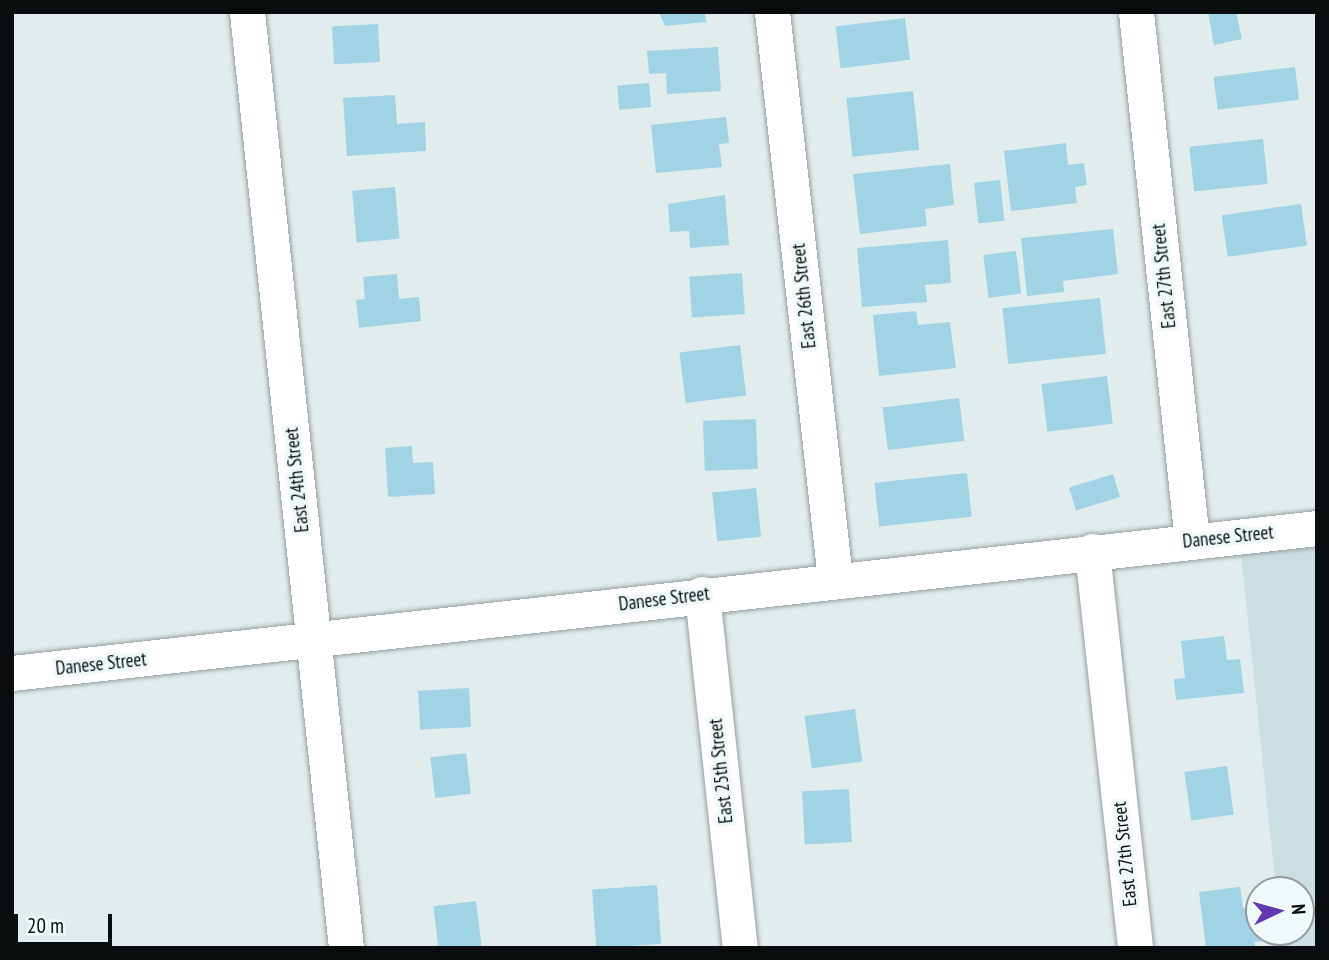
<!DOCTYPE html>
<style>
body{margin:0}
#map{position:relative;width:1329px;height:960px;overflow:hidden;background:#e1eced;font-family:"PT Sans Narrow",sans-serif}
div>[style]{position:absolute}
.built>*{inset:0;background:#cbdfe0}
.building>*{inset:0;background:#a0d3e4;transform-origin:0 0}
.roads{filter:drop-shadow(0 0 2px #959e9f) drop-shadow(0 0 2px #959e9f)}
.street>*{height:35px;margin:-17.5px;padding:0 17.5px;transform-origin:17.5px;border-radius:17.5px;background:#fff}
span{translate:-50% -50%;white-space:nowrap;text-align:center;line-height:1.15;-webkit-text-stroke:7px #eff9fa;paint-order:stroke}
.street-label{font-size:19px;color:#090d0d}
.frame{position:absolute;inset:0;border:14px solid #090d0d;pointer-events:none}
.north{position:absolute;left:1245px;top:876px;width:70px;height:70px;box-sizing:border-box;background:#eff9fa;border:2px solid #939b9b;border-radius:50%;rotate:85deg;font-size:19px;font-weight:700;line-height:28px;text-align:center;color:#090d0d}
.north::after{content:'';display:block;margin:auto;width:24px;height:32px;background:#6339b1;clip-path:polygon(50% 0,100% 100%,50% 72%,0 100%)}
.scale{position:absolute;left:14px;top:914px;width:98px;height:32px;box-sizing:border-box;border:4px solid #090d0d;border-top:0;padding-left:9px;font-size:21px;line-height:24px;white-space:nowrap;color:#090d0d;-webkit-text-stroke:5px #eff9fa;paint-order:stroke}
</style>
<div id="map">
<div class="built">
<i style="clip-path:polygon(1317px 547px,1317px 948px,1282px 948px,1281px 932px,1301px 932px,1301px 890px,1276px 890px,1241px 553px)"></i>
</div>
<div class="building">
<i style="clip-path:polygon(659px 12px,705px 12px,706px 22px,665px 26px)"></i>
<i style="clip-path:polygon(1208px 12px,1236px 12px,1242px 39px,1214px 45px)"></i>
<i style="left:905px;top:18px;width:42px;height:70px;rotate:83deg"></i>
<i style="left:378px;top:24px;width:38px;height:46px;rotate:87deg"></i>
<i style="clip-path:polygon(718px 47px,721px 91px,667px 94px,666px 73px,649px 74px,647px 51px)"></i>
<i style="left:1295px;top:67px;width:33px;height:82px;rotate:83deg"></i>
<i style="left:649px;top:83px;width:24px;height:32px;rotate:85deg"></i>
<i style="left:913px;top:91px;width:59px;height:67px;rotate:84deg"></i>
<i style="clip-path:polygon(395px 95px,397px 124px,425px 122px,426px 151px,347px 156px,343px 98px)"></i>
<i style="clip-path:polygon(726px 117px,729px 143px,719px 144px,722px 167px,656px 173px,651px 125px)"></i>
<i style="left:1263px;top:139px;width:45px;height:74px;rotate:84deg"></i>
<i style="clip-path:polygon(1066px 143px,1068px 165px,1084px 163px,1087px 185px,1075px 187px,1077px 203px,1011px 211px,1004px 151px)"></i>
<i style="clip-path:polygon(950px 164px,954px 205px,925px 209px,927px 226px,860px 234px,853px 174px)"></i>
<i style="left:1000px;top:180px;width:41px;height:26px;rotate:84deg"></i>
<i style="left:395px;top:187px;width:52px;height:43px;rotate:85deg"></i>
<i style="clip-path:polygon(725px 195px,729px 245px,690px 248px,689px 231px,670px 232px,668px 204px)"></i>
<i style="left:1301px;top:204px;width:42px;height:80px;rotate:82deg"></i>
<i style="clip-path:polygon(1113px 229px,1118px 274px,1063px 281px,1064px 292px,1027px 296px,1021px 238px)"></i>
<i style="clip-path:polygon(948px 240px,951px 283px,925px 285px,927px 302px,862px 307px,857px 248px)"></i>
<i style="left:1016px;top:251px;width:43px;height:33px;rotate:83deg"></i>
<i style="left:742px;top:273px;width:41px;height:53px;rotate:86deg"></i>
<i style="clip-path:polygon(397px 274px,399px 299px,419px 297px,421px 321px,359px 328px,356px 300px,365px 299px,363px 277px)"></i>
<i style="left:1100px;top:298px;width:56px;height:98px;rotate:84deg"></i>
<i style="clip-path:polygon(916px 311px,918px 325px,950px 322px,956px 368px,879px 376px,873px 315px)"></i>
<i style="left:740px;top:345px;width:51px;height:61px;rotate:83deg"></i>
<i style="left:1107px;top:376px;width:48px;height:66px;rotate:83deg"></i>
<i style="left:959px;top:398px;width:43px;height:77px;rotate:83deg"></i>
<i style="left:756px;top:419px;width:50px;height:53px;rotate:88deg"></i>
<i style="clip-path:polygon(412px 446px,413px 463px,433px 462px,435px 494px,388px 497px,385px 448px)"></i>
<i style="left:967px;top:473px;width:44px;height:93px;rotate:84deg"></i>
<i style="left:1113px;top:474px;width:24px;height:46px;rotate:73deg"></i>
<i style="left:756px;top:488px;width:49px;height:44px;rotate:84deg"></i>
<i style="clip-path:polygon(1224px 636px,1227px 660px,1240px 659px,1244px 693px,1176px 700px,1174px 679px,1185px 678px,1181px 641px)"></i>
<i style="left:469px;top:688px;width:39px;height:51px;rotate:87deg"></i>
<i style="left:855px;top:709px;width:53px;height:51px;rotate:82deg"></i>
<i style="left:466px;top:753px;width:41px;height:36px;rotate:83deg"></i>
<i style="left:1227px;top:766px;width:49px;height:43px;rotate:82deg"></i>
<i style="left:849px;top:789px;width:53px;height:47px;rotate:87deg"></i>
<i style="left:657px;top:885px;width:59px;height:65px;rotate:86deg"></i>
<i style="clip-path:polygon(1240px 887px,1243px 908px,1259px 906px,1265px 941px,1254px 942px,1255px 948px,1206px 948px,1199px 892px)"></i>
<i style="left:476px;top:901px;width:47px;height:43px;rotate:83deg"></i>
</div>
<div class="roads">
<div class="street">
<i style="left:247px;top:12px;width:941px;rotate:83.96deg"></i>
<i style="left:772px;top:12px;width:570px;rotate:83.66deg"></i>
<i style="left:1136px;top:12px;width:532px;rotate:83.96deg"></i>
<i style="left:1092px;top:551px;width:399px;rotate:83.8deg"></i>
<i style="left:702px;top:594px;width:356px;rotate:83.9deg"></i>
<i style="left:12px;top:673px;width:1313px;rotate:-6.34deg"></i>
</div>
</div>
<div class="street-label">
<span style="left:1164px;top:276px;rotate:-96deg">East 27th Street</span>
<span style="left:804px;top:296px;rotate:-96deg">East 26th Street</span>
<span style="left:297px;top:480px;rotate:-96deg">East 24th Street</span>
<span style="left:1228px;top:537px;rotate:-6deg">Danese Street</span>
<span style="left:664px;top:599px;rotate:-7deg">Danese Street</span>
<span style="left:101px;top:664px;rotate:-6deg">Danese Street</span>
<span style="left:721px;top:771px;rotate:-96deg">East 25th Street</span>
<span style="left:1125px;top:854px;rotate:-96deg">East 27th Street</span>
</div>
<div class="frame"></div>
<div class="north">N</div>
<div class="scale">20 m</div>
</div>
